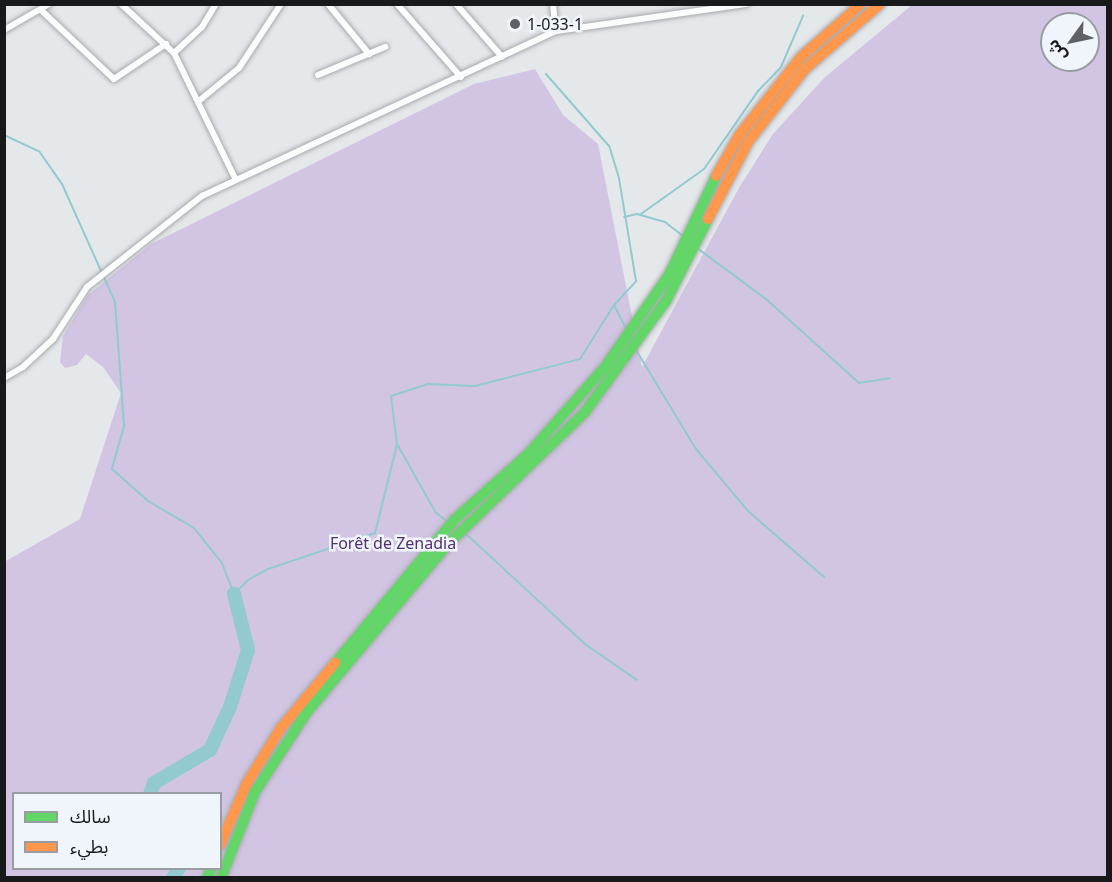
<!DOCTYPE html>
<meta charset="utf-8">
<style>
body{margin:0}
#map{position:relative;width:1112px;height:882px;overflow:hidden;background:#e5e8eb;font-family:"Noto Sans","Noto Sans Arabic",sans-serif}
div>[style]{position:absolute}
.forest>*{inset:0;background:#d1c5e3}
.stream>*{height:2px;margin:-1px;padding:0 1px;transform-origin:1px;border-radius:1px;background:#92cad0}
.river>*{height:14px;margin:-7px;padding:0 7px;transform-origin:7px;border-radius:7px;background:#92cad0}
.roads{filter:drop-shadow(0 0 2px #a8aaad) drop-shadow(0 0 2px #a8aaad)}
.street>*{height:6px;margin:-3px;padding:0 3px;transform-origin:3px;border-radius:3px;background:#fbfcfc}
.fast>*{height:10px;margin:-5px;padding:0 5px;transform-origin:5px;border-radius:5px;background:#63d668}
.slow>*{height:10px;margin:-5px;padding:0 5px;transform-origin:5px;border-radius:5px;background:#ff974d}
.dots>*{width:16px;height:16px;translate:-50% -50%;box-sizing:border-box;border:3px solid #eff5fb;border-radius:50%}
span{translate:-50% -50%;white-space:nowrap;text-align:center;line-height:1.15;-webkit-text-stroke:5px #eff5fb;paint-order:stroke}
.poi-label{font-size:16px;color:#17191b}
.left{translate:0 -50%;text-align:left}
.park-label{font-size:16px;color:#503070}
.frame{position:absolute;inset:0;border:6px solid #17191b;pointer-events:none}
.legend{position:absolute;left:12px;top:792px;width:210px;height:78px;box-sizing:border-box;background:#eff5fb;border:2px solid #999da1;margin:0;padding:8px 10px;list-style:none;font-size:18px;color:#17191b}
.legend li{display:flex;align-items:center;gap:12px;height:30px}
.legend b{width:30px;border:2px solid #999da1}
.north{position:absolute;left:1040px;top:12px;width:60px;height:60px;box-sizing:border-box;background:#eff5fb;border:2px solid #999da1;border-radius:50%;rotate:237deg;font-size:16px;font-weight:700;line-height:24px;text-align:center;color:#17191b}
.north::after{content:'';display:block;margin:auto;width:21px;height:27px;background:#5f6164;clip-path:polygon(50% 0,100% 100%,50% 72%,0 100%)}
</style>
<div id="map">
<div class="forest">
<i style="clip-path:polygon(evenodd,912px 5px,1107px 5px,1107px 877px,5px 877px,4px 562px,80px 519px,121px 393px,103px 367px,86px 354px,77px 365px,65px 368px,60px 362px,63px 336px,88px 295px,151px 244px,474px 84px,535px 69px,563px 115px,598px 144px,642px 367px,740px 186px,773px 134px,824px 78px,912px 5px,1052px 24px,1088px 24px,1088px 60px,1052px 60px,1052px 24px,912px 5px,14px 794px,220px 794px,220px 868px,14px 868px,14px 794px)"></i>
</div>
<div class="stream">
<i style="left:4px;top:135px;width:38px;rotate:25deg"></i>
<i style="left:39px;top:151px;width:40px;rotate:55.1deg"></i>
<i style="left:62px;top:184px;width:129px;rotate:65.8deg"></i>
<i style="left:115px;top:302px;width:124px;rotate:85.8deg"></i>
<i style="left:124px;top:426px;width:45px;rotate:105.6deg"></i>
<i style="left:112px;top:469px;width:48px;rotate:41.6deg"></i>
<i style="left:148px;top:501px;width:53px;rotate:30.4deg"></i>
<i style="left:194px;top:528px;width:45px;rotate:51.3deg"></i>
<i style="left:222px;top:563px;width:33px;rotate:69deg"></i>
<i style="left:234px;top:594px;width:20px;rotate:-45deg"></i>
<i style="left:248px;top:580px;width:23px;rotate:-29deg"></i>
<i style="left:268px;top:569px;width:113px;rotate:-18.6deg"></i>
<i style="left:375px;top:533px;width:92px;rotate:-76.1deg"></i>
<i style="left:397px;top:444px;width:48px;rotate:-97.1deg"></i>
<i style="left:391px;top:396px;width:38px;rotate:-18deg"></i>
<i style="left:427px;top:384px;width:48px;rotate:2.4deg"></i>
<i style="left:475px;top:386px;width:108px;rotate:-14.4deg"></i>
<i style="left:580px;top:359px;width:64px;rotate:-57.8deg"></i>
<i style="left:614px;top:305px;width:33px;rotate:-47deg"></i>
<i style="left:636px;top:281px;width:104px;rotate:-99.4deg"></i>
<i style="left:619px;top:178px;width:34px;rotate:-107deg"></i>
<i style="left:609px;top:146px;width:96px;rotate:-131.2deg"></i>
<i style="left:641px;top:214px;width:77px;rotate:-35.5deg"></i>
<i style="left:704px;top:169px;width:95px;rotate:-55.3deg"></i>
<i style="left:758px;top:91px;width:33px;rotate:-46deg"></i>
<i style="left:781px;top:67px;width:56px;rotate:-66.7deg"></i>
<i style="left:624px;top:217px;width:13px;rotate:-13deg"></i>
<i style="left:637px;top:214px;width:29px;rotate:16deg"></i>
<i style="left:665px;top:222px;width:23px;rotate:38deg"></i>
<i style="left:697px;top:248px;width:86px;rotate:36.5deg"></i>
<i style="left:766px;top:299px;width:125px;rotate:42.1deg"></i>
<i style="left:859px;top:383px;width:31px;rotate:-9deg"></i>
<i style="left:614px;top:305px;width:27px;rotate:63deg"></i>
<i style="left:636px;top:350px;width:116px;rotate:58.8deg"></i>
<i style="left:696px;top:449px;width:81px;rotate:50deg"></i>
<i style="left:748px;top:511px;width:101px;rotate:41deg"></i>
<i style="left:397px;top:444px;width:79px;rotate:60.5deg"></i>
<i style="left:436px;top:513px;width:14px;rotate:36deg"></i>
<i style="left:464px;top:532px;width:165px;rotate:42.8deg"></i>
<i style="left:585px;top:644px;width:63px;rotate:34.7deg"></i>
</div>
<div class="river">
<i style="left:150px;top:794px;width:12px;rotate:-70deg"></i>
<i style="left:154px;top:783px;width:65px;rotate:-30.5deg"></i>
<i style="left:210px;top:750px;width:47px;rotate:-65.1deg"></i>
<i style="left:230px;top:707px;width:60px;rotate:-72.5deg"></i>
<i style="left:248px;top:650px;width:58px;rotate:-104deg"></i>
<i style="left:173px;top:878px;width:12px;rotate:-59deg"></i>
</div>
<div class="roads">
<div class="street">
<i style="left:121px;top:4px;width:72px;rotate:42.8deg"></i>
<i style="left:174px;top:53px;width:141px;rotate:64deg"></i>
<i style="left:328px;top:4px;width:65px;rotate:50.6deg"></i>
<i style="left:397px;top:4px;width:97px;rotate:48.8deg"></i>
<i style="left:456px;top:4px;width:70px;rotate:49deg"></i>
<i style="left:553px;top:4px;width:27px;rotate:84deg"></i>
<i style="left:42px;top:11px;width:99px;rotate:43.4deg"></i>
<i style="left:114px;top:79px;width:63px;rotate:-33.9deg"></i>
<i style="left:4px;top:30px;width:52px;rotate:-30deg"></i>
<i style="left:174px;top:53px;width:38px;rotate:-43deg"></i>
<i style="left:202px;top:27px;width:27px;rotate:-59deg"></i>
<i style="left:318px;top:75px;width:73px;rotate:-22.7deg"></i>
<i style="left:200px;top:100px;width:50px;rotate:-39.4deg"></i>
<i style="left:239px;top:68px;width:77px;rotate:-56.7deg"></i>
<i style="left:4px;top:378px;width:22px;rotate:-30deg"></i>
<i style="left:23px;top:367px;width:41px;rotate:-43deg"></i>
<i style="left:53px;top:339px;width:62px;rotate:-56.8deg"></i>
<i style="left:87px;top:287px;width:147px;rotate:-38.4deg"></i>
<i style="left:202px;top:196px;width:391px;rotate:-25deg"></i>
<i style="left:556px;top:31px;width:192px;rotate:-8.1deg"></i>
</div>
<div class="fast">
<i style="left:335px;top:663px;width:186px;rotate:-50.2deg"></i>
<i style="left:454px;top:520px;width:99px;rotate:-41.7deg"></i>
<i style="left:528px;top:454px;width:116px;rotate:-48.5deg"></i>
<i style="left:605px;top:367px;width:114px;rotate:-55.3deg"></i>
<i style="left:670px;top:273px;width:107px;rotate:-64.6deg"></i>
<i style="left:207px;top:878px;width:11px;rotate:-68deg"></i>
<i style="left:221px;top:878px;width:92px;rotate:-68.4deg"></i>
<i style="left:255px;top:792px;width:95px;rotate:-57deg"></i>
<i style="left:307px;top:712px;width:218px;rotate:-50deg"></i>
<i style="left:447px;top:545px;width:192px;rotate:-43.9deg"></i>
<i style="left:585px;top:412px;width:137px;rotate:-53.9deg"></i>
<i style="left:666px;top:301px;width:92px;rotate:-62.9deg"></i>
</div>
<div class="slow">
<i style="left:716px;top:176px;width:48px;rotate:-60.3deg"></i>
<i style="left:740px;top:134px;width:98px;rotate:-51.6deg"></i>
<i style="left:801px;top:57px;width:80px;rotate:-41.5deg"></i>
<i style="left:708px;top:219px;width:87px;rotate:-62.5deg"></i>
<i style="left:748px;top:142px;width:93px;rotate:-52deg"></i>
<i style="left:805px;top:69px;width:99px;rotate:-40.9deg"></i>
<i style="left:220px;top:845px;width:68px;rotate:-66.5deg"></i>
<i style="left:247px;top:783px;width:65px;rotate:-58.3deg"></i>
<i style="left:281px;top:728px;width:85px;rotate:-50.3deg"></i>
</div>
</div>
<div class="dots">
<i style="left:515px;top:24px;background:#5f6164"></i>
</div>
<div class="poi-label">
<span class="left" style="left:527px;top:24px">1-033-1</span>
</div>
<div class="park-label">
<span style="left:393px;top:543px">Forêt de Zenadia</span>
</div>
<div class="frame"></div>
<ul class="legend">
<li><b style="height:8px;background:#63d668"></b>سالك</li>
<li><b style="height:8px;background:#ff974d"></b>بطيء</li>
</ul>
<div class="north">ش</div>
</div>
